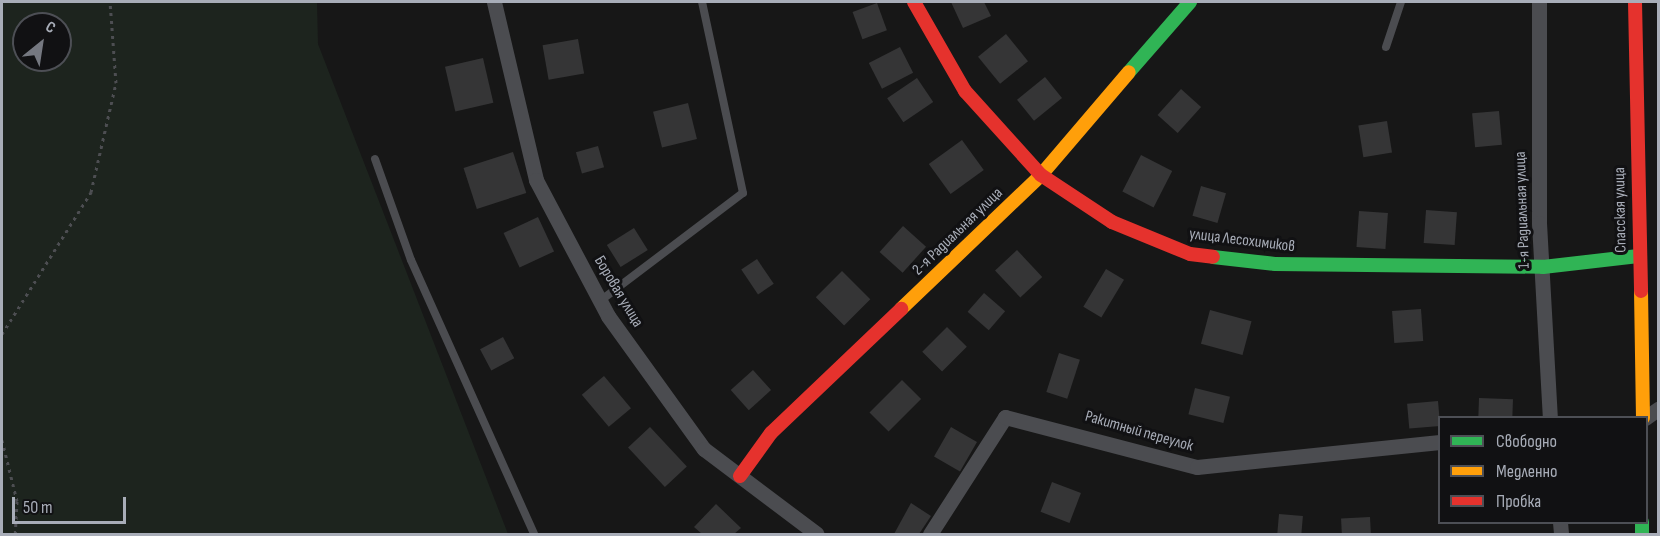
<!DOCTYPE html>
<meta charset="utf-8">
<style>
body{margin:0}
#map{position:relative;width:1660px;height:536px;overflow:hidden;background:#171717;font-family:"Sofia Sans Condensed",sans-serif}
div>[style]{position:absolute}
.green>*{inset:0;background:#1d241e}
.building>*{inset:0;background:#353536;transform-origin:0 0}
.path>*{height:3px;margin-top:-1.5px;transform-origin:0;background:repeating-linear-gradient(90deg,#4d4e52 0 3px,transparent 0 7.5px)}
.lane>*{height:8px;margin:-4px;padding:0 4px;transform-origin:4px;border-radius:4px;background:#4b4c50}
.street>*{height:15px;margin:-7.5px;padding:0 7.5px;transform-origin:7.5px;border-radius:7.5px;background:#4b4c50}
.fast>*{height:14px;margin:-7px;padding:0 7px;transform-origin:7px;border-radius:7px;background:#30b455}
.slow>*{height:14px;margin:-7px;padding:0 7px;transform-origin:7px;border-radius:7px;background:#ff9f0a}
.jam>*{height:14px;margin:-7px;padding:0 7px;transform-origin:7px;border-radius:7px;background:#e5322d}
span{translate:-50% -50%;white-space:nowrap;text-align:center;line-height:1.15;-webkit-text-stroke:6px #111113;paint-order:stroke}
.street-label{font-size:16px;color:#a8adb8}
.frame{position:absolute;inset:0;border:3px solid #a8adb8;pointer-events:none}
.legend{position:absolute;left:1438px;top:416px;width:210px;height:108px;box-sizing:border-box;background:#111113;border:2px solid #4d4f55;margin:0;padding:8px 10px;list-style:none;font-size:18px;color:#a8adb8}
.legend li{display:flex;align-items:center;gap:12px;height:30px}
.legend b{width:30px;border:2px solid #4d4f55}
.north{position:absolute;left:12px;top:12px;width:60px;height:60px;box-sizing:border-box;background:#111113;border:2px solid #4d4f55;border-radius:50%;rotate:30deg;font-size:16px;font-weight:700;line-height:24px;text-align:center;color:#a8adb8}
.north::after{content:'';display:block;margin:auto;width:21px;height:27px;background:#757880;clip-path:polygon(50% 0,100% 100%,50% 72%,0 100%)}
.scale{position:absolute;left:12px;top:497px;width:114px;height:27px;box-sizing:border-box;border:3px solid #a8adb8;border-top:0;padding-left:8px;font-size:18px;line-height:21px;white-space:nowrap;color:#a8adb8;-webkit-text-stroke:4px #111113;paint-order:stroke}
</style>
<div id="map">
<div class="green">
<i style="clip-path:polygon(evenodd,2px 2px,317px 2px,318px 44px,508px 534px,2px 534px,2px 2px,24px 24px,60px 24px,60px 60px,24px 60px,24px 24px)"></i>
</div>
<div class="building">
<i style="clip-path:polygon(951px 2px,984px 2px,991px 16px,963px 28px)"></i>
<i style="left:877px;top:3px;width:29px;height:26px;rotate:70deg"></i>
<i style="left:1006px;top:34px;width:35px;height:36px;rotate:51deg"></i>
<i style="left:578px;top:39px;width:35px;height:36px;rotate:80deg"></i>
<i style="left:900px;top:47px;width:29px;height:35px;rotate:63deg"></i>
<i style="left:483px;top:58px;width:46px;height:39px;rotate:77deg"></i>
<i style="left:1045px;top:77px;width:27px;height:36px;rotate:51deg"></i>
<i style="left:917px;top:78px;width:29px;height:36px;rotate:56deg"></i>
<i style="left:1181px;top:89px;width:27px;height:35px;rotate:42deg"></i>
<i style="left:688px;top:103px;width:37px;height:36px;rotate:76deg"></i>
<i style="left:1499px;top:111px;width:34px;height:27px;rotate:85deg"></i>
<i style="left:1387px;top:121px;width:32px;height:29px;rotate:81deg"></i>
<i style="left:962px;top:140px;width:37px;height:41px;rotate:54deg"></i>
<i style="left:598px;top:146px;width:22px;height:23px;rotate:74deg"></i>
<i style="left:513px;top:152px;width:43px;height:52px;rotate:72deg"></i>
<i style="left:1141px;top:155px;width:35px;height:41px;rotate:27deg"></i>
<i style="left:1201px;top:186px;width:26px;height:31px;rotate:16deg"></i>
<i style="left:1426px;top:210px;width:31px;height:33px;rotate:4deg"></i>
<i style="left:1359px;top:211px;width:29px;height:36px;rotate:4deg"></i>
<i style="left:538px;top:217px;width:38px;height:38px;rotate:65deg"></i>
<i style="left:903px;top:226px;width:31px;height:35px;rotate:42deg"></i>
<i style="left:634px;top:228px;width:26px;height:32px;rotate:58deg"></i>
<i style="left:1017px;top:250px;width:37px;height:30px;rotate:47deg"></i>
<i style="left:757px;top:259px;width:30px;height:19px;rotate:56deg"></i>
<i style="left:1106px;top:269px;width:21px;height:44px;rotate:31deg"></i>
<i style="left:842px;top:271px;width:40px;height:37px;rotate:45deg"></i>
<i style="left:984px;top:293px;width:28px;height:25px;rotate:41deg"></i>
<i style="left:1421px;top:309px;width:32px;height:29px;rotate:86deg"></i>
<i style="left:1210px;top:310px;width:43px;height:35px;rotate:15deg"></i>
<i style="left:947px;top:327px;width:28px;height:35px;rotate:45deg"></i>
<i style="left:503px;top:337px;width:24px;height:26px;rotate:62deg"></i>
<i style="left:1059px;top:353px;width:22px;height:41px;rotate:18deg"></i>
<i style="left:753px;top:370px;width:27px;height:30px;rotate:48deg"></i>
<i style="left:604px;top:376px;width:42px;height:29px;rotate:50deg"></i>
<i style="left:902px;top:380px;width:27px;height:46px;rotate:45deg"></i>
<i style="left:1195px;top:388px;width:36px;height:27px;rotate:14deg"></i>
<i style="left:1479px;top:398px;width:34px;height:20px;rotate:2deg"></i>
<i style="left:1438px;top:401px;width:25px;height:31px;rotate:85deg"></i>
<i style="left:650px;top:427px;width:54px;height:30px;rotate:47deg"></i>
<i style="left:951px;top:427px;width:30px;height:34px;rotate:30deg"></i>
<i style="left:1052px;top:482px;width:31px;height:32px;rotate:21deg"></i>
<i style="clip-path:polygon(911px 503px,931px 516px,919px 534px,894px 534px)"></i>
<i style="clip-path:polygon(716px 504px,741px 528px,734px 534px,702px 534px,694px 527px)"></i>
<i style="left:1279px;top:514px;width:24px;height:20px;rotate:5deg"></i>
<i style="left:1370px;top:517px;width:17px;height:29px;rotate:87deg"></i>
</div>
<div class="path">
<i style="left:2px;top:334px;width:168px;rotate:-57.9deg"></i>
<i style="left:91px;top:192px;width:112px;rotate:-77.1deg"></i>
<i style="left:116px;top:83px;width:81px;rotate:-94.2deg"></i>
<i style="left:2px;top:440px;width:63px;rotate:76.2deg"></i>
<i style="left:17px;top:501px;width:33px;rotate:93deg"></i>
</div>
<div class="lane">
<i style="left:1386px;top:47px;width:47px;rotate:-71.6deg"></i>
<i style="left:375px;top:159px;width:107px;rotate:70.4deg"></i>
<i style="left:411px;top:260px;width:300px;rotate:65.8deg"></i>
<i style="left:600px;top:301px;width:179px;rotate:-37.1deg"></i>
<i style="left:743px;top:193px;width:195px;rotate:-102.1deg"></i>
</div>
<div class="street">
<i style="left:494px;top:2px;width:183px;rotate:76.7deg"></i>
<i style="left:536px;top:180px;width:154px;rotate:62.1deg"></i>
<i style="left:608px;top:316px;width:164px;rotate:54.2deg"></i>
<i style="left:704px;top:449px;width:141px;rotate:37deg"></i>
<i style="left:1539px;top:2px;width:221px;rotate:90deg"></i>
<i style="left:1539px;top:223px;width:195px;rotate:86.8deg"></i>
<i style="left:1645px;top:418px;width:16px;rotate:-35deg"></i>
<i style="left:1560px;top:522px;width:12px;rotate:85deg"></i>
<i style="left:930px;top:534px;width:139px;rotate:-57.3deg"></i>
<i style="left:1005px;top:417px;width:198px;rotate:14.6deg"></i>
<i style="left:1197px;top:467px;width:244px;rotate:-5.9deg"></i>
</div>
<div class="fast">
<i style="left:1129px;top:72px;width:93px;rotate:-48.9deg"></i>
<i style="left:1213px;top:257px;width:62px;rotate:6.4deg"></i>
<i style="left:1275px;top:264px;width:268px;rotate:0.6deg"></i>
<i style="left:1543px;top:267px;width:96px;rotate:-6.6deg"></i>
<i style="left:1642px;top:522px;width:12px;rotate:90deg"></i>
</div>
<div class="slow">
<i style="left:1641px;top:291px;width:127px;rotate:89.1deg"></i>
<i style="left:901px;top:309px;width:194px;rotate:-43.7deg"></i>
<i style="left:1041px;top:175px;width:135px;rotate:-49.5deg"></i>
</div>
<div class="jam">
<i style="left:914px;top:2px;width:103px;rotate:60.2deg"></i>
<i style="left:965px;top:91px;width:113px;rotate:47.9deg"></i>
<i style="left:1041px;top:175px;width:85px;rotate:33.5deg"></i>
<i style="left:1112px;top:222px;width:84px;rotate:22.3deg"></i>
<i style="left:1190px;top:254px;width:23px;rotate:7deg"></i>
<i style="left:1635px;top:2px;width:289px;rotate:88.8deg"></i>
<i style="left:740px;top:476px;width:53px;rotate:-54.2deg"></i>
<i style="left:771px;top:433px;width:180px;rotate:-43.6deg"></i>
</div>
<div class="street-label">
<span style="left:1523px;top:210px;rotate:-92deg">1-я Радиальная улица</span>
<span style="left:1621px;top:210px;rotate:-91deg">Спасская улица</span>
<span style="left:958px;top:232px;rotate:-44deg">2-я Радиальная улица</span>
<span style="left:1242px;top:241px;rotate:7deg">улица Лесохимиков</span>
<span style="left:618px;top:292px;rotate:59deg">Боровая улица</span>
<span style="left:1139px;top:432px;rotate:16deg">Ракитный переулок</span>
</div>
<div class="frame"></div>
<ul class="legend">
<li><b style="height:8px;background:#30b455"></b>Свободно</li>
<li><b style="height:8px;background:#ff9f0a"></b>Медленно</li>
<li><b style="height:8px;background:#e5322d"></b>Пробка</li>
</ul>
<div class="north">С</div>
<div class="scale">50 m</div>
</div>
